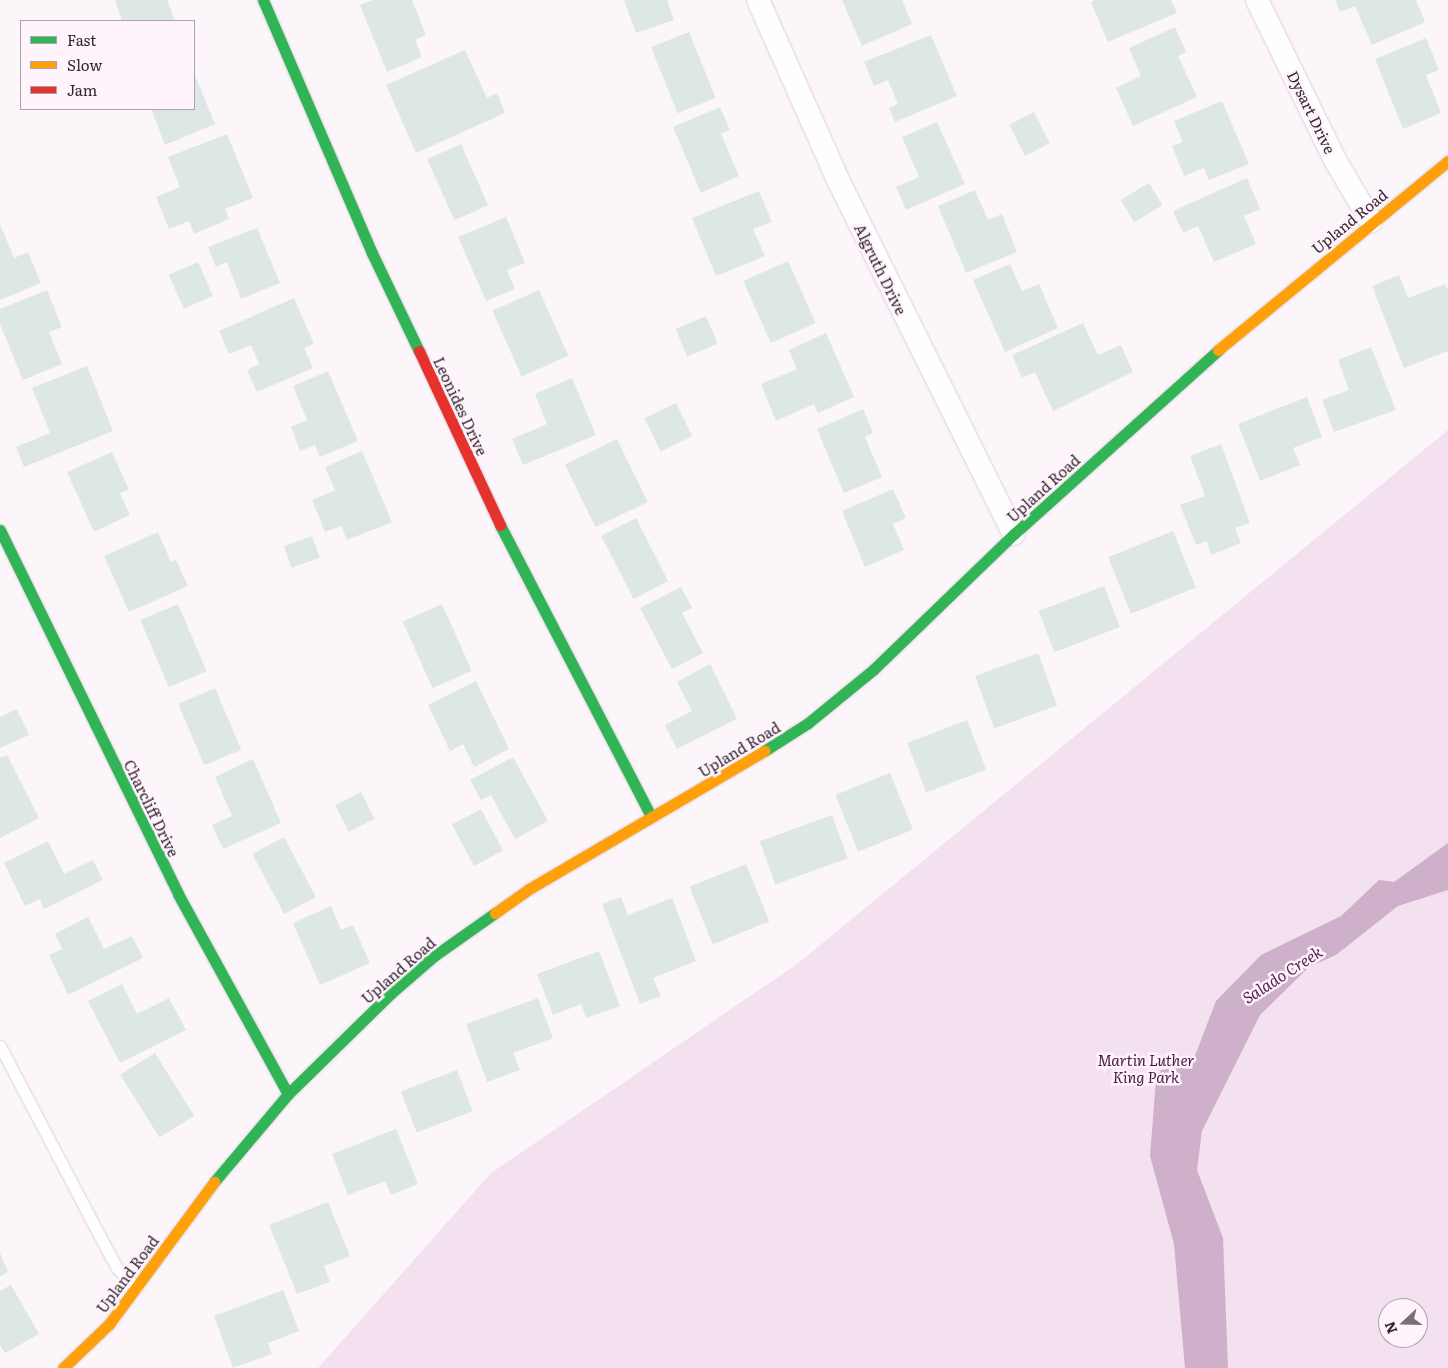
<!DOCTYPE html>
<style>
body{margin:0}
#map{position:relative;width:1448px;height:1368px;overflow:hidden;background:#fcf6fb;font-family:Literata,serif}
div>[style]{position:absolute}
.green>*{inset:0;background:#f3e1ef}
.water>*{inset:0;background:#cfb0ca}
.building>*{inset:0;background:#dde7e5;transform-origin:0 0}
.roads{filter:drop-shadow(0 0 1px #d9d1d7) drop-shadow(0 0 1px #d9d1d7)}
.lane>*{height:11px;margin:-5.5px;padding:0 5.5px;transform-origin:5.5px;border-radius:5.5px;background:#fffefe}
.street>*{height:22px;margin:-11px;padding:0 11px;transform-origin:11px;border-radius:11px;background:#fffefe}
.fast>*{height:11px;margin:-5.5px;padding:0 5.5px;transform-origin:5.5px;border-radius:5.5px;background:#30b455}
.slow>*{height:11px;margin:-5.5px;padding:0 5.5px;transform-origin:5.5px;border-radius:5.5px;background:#ff9f0a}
.jam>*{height:11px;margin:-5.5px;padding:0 5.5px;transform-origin:5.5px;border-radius:5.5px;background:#e5322d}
span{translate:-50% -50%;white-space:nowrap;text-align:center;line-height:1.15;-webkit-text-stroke:5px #fff3fc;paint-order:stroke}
.street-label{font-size:15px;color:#322730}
.park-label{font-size:15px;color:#491744;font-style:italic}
.water-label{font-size:16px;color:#592653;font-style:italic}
.legend{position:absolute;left:20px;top:20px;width:175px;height:90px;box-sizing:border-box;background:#fff3fc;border:1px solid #ada1aa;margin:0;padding:6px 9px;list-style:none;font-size:15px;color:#322730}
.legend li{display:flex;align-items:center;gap:10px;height:25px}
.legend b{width:25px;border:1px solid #ada1aa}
.north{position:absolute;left:1378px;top:1298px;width:50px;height:50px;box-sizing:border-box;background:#fff3fc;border:1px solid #ada1aa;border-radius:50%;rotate:249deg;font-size:14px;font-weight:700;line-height:20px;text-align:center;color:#322730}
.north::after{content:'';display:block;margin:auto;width:18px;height:22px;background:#796f77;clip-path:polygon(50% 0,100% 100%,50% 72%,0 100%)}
</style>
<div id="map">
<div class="green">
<i style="clip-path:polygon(evenodd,1448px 430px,1448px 1368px,318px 1368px,491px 1173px,797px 964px,1448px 430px,1388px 1308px,1418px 1308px,1418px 1338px,1388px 1338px,1388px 1308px)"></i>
</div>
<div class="water">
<i style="clip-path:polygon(1448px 843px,1448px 890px,1398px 906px,1336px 955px,1309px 967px,1260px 1015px,1202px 1131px,1197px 1170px,1223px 1238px,1228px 1368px,1185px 1368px,1174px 1244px,1150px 1156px,1156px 1079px,1161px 1070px,1191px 1066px,1216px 1001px,1261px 955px,1341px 916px,1379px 880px,1394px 882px)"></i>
</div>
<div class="building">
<i style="clip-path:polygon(115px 0,167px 0,175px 21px,122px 21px)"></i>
<i style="clip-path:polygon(373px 0,412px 0,426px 35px,415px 40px,422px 57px,387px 72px,360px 5px)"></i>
<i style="clip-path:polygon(624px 0,667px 0,674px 20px,636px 33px)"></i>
<i style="clip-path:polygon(842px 0,902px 0,912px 24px,862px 46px)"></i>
<i style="clip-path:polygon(1095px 0,1171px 0,1177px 13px,1108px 42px,1091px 2px)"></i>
<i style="clip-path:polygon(1335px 0,1416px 0,1425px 22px,1372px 45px,1355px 6px,1340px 12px)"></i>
<i style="clip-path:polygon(1175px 27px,1186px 52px,1178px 56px,1197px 97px,1133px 126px,1116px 88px,1141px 76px,1129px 48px)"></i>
<i style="left:689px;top:32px;width:71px;height:41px;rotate:68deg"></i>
<i style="clip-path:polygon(931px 35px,957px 96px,895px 122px,889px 108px,898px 104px,888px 80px,874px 86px,864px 62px)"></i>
<i style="clip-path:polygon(1426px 38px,1439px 70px,1426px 75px,1441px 113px,1403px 129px,1375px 59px)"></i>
<i style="clip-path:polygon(465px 50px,487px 98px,497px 93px,505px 113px,416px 153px,386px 85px)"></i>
<i style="clip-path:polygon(194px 73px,215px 124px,165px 145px,151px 109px,194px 109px)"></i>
<i style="clip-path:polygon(1222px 101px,1249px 164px,1209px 180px,1204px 168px,1184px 176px,1172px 146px,1183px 142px,1174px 121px)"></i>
<i style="clip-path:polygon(720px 107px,730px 130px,721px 134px,739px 176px,701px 193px,673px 127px)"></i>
<i style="left:1034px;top:112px;width:35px;height:28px;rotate:63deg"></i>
<i style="clip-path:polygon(937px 122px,965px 184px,906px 210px,896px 187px,919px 177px,902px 137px)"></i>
<i style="clip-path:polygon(227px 134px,253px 198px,225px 209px,229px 219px,194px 234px,189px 221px,169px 229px,156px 197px,180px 187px,168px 157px)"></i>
<i style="left:461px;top:144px;width:67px;height:37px;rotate:66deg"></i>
<i style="clip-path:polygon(1247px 178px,1260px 209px,1244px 216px,1256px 244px,1214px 262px,1198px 226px,1183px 233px,1173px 211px)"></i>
<i style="left:1149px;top:183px;width:26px;height:33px;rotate:59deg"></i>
<i style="clip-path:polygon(975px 190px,988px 220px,1002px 214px,1017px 252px,966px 273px,938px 206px)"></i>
<i style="clip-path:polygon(759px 191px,772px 222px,753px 229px,765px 256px,716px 276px,692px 218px)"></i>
<i style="clip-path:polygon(506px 217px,525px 263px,507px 270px,515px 289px,486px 301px,458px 237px)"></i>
<i style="clip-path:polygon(0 224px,14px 258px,28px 252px,41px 283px,0 300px)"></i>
<i style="clip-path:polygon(257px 228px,280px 283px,241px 299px,227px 262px,216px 267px,208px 247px)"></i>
<i style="left:788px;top:261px;width:68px;height:49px;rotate:66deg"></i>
<i style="left:198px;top:262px;width:37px;height:32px;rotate:66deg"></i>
<i style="clip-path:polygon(1010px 264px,1022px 291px,1039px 284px,1058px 328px,1005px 352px,973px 280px)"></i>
<i style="clip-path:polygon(1399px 275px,1408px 298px,1445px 284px,1448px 290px,1448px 351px,1404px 368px,1372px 286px)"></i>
<i style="clip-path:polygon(47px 290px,62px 327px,49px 332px,62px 364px,23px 380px,0 324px,0 309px)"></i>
<i style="left:539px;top:290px;width:72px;height:51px;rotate:66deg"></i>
<i style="clip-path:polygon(294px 298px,314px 344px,304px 348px,313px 368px,257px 392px,247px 370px,259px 364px,251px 345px,229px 354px,219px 331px)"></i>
<i style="left:706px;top:316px;width:30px;height:33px;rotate:67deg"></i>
<i style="clip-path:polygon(1083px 323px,1098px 355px,1121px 345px,1133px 372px,1053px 411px,1035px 372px,1022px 378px,1012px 355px)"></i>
<i style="clip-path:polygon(826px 333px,854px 397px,818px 413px,814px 404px,776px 421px,761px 384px,797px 369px,789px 350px)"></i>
<i style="clip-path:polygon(1371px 347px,1396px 410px,1334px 432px,1322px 400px,1349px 390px,1338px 360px)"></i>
<i style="clip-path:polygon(87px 366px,113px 431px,24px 467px,16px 447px,50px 433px,32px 388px)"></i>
<i style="clip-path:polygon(328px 371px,358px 441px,320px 457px,315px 445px,300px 451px,291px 427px,307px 420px,293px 386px)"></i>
<i style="clip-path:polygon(572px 378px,596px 435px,523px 465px,512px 439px,547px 424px,535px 394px)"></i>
<i style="clip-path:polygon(1307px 397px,1322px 437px,1293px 448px,1300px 465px,1260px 481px,1238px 424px)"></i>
<i style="left:676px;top:403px;width:37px;height:35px;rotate:64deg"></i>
<i style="clip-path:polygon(863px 409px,873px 433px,865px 437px,882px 477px,844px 493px,817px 429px)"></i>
<i style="left:617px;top:439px;width:70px;height:58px;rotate:64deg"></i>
<i style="clip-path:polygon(1221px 444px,1250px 523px,1235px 528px,1241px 543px,1211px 555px,1207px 541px,1196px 545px,1180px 505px,1205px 496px,1190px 456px)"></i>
<i style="clip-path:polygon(362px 451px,392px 522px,347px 540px,341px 526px,325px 532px,312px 500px,335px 490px,325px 467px)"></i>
<i style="clip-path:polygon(112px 452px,129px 490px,120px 493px,130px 515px,94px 532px,67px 472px)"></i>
<i style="clip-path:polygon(893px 489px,906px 518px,893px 524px,904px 550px,865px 567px,842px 511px)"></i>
<i style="left:636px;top:518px;width:71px;height:39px;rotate:63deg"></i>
<i style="left:1173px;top:531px;width:61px;height:70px;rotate:68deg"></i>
<i style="clip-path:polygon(158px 532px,171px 562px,176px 560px,188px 586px,129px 612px,104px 556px)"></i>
<i style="left:312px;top:536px;width:23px;height:30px;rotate:70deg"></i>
<i style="left:1104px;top:586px;width:44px;height:70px;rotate:69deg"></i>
<i style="clip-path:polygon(681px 587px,692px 608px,682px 613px,703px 653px,672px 669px,640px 608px)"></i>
<i style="left:178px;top:604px;width:73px;height:41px;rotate:67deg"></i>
<i style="left:442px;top:604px;width:73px;height:43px;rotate:66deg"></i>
<i style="left:1038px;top:653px;width:56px;height:67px;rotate:70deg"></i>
<i style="clip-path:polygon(710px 664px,737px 719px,677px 749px,665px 725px,692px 711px,677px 682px)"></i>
<i style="clip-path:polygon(476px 681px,509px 749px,474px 767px,463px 744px,450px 751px,428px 705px)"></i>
<i style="left:215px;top:688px;width:67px;height:40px;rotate:67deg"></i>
<i style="clip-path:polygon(17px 709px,29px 735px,0 748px,0 717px)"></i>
<i style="left:967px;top:720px;width:53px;height:64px;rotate:69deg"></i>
<i style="clip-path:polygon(7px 755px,39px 818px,0 838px,0 758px)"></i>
<i style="clip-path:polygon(513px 757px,548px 821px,515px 839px,491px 795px,481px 800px,470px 780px)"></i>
<i style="clip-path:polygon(253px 759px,281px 823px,223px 849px,212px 825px,232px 816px,215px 777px)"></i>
<i style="left:890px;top:773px;width:61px;height:59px;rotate:68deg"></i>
<i style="left:361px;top:792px;width:30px;height:29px;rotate:63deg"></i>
<i style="left:481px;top:809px;width:47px;height:33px;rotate:62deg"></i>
<i style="left:832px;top:815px;width:46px;height:77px;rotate:70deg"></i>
<i style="left:284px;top:837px;width:68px;height:36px;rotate:62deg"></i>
<i style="clip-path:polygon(48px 841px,64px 874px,93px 860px,103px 880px,44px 909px,40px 899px,25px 906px,4px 863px)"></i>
<i style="left:746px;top:864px;width:62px;height:61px;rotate:68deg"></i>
<i style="clip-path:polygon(621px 897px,628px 915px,672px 898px,696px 961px,653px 978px,661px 996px,640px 1004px,602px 904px)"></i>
<i style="clip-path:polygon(331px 906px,341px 930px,353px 925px,370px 963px,320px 985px,293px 923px)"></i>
<i style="clip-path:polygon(88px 917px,104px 949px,132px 936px,143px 958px,68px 995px,49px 955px,62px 949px,55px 934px)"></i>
<i style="clip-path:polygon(599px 951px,620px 1006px,586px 1018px,581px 1004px,553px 1015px,537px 974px)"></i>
<i style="clip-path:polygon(122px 984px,137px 1014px,169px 998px,186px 1030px,120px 1063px,88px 1001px)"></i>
<i style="clip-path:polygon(538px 998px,553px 1038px,513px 1053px,520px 1070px,487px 1082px,466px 1024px)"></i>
<i style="left:155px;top:1053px;width:74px;height:41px;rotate:58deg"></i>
<i style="left:457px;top:1070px;width:44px;height:60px;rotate:69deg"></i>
<i style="clip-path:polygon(396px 1129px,418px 1184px,391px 1195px,385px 1181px,348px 1195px,332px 1154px)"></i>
<i style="clip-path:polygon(328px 1202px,350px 1256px,324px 1266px,330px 1282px,297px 1294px,269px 1225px)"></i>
<i style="clip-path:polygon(0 1253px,8px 1272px,0 1276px)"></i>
<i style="clip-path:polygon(11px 1285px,39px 1334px,5px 1353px,0 1345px,0 1291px)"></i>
<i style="clip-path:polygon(283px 1290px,299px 1331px,268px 1343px,272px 1354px,233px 1368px,214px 1316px)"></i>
</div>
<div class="roads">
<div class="lane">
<i style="left:0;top:1046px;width:228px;rotate:62.3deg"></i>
<i style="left:106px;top:1248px;width:23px;rotate:61deg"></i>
<i style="left:117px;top:1268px;width:28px;rotate:46deg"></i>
</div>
<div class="street">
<i style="left:758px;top:0;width:197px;rotate:66deg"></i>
<i style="left:838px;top:180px;width:395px;rotate:63.6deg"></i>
<i style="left:1257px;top:0;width:178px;rotate:64deg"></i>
<i style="left:1335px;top:160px;width:71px;rotate:59.5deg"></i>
</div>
<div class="fast">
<i style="left:263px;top:0;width:275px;rotate:66.7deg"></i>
<i style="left:372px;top:253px;width:109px;rotate:64.4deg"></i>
<i style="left:500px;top:525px;width:328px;rotate:62.6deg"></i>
<i style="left:0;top:530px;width:405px;rotate:63.9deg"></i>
<i style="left:178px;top:894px;width:228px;rotate:61.2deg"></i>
<i style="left:764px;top:751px;width:52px;rotate:-32.5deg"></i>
<i style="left:808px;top:723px;width:85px;rotate:-39.3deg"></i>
<i style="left:874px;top:669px;width:194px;rotate:-44deg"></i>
<i style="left:1014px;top:534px;width:275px;rotate:-42deg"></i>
<i style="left:214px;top:1182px;width:115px;rotate:-49.9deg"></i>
<i style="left:288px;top:1094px;width:143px;rotate:-44.4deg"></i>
<i style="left:390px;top:994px;width:58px;rotate:-40.8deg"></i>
<i style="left:434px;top:956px;width:75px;rotate:-35.2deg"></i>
</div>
<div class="slow">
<i style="left:1218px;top:350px;width:298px;rotate:-39.4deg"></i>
<i style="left:495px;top:913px;width:42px;rotate:-35.2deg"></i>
<i style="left:529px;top:889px;width:273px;rotate:-30.4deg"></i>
<i style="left:63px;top:1368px;width:64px;rotate:-43.7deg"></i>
<i style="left:109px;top:1324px;width:177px;rotate:-53.5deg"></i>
</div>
<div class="jam">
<i style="left:419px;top:351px;width:192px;rotate:65deg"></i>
</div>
</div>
<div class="street-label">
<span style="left:1312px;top:112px;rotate:64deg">Dysart Drive</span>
<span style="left:1349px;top:221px;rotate:-39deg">Upland Road</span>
<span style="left:881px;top:269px;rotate:64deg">Algruth Drive</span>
<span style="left:461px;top:406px;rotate:65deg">Leonides Drive</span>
<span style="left:1043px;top:488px;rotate:-42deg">Upland Road</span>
<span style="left:739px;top:749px;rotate:-31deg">Upland Road</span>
<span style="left:152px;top:808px;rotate:64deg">Charcliff Drive</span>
<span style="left:398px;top:970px;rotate:-41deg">Upland Road</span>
<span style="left:127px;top:1274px;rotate:-53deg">Upland Road</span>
</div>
<div class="park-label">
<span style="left:1146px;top:1068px">Martin Luther<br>King Park</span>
</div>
<div class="water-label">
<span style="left:1282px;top:974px;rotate:-33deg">Salado Creek</span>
</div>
<ul class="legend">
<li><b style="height:6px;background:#30b455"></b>Fast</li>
<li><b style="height:6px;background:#ff9f0a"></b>Slow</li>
<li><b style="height:6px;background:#e5322d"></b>Jam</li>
</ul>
<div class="north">N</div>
</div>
